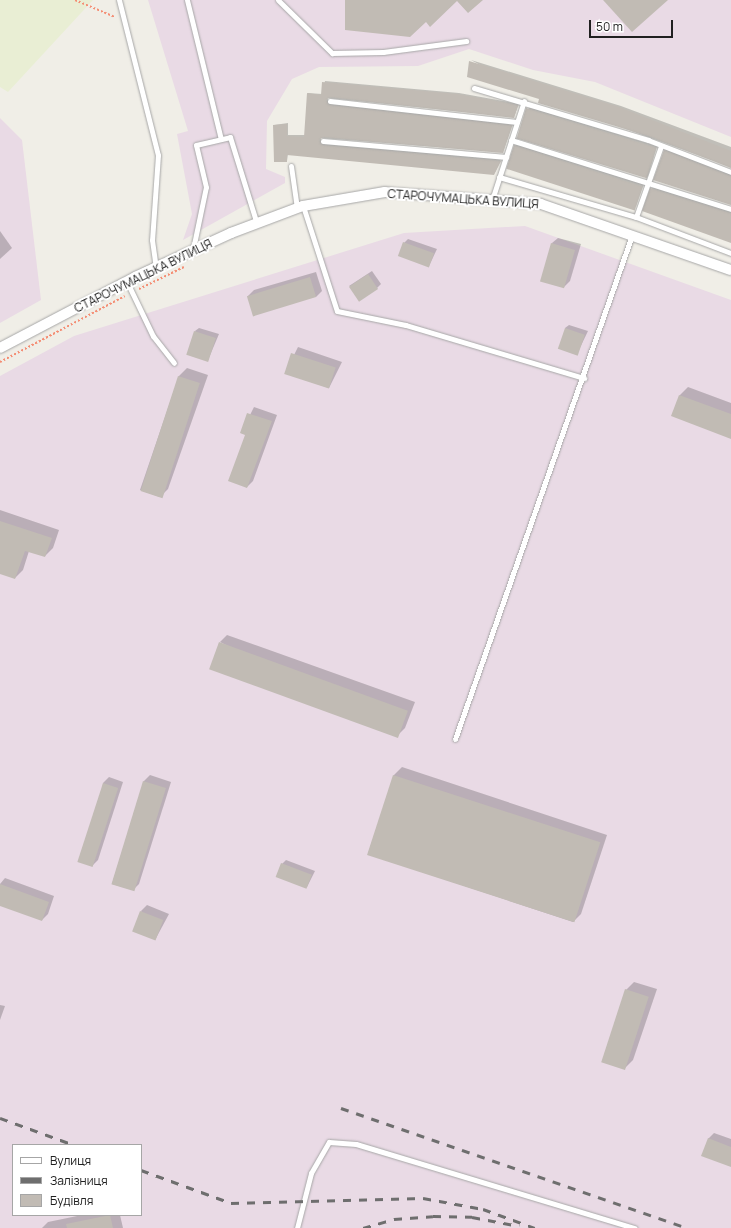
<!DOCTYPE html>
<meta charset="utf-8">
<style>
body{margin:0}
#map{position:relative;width:731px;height:1228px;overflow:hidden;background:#f0eee7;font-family:Manrope,sans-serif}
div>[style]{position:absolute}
.industrial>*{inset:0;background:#e9dae5}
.farmland>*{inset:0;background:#e9eed4}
.shadow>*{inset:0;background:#0003;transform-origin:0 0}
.building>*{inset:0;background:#c1bbb4;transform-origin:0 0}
.path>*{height:2px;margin-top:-1px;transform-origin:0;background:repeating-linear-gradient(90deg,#f48e75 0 2px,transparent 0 4px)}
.roads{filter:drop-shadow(0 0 1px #a7a7a7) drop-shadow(0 0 1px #a7a7a7)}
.service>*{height:5px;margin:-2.5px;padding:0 2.5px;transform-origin:2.5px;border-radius:2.5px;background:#fff}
.minor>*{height:10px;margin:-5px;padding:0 5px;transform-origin:5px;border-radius:5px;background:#fff}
.rail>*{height:3px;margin-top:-1.5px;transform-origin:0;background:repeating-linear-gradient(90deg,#6e6e6e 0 8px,transparent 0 16px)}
span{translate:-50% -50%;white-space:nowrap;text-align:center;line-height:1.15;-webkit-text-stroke:4px #fff;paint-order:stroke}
.street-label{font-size:12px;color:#202020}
.legend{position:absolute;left:12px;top:1144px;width:130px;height:72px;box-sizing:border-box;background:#fff;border:1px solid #a6a6a6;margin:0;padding:5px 7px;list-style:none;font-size:12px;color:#202020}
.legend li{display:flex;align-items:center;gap:8px;height:20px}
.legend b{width:20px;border:1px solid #a6a6a6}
.scale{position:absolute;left:589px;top:20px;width:84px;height:18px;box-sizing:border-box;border:2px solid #202020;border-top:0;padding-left:5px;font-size:12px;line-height:14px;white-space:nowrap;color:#202020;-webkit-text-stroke:3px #fff;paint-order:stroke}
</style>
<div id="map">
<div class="industrial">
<i style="clip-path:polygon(148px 0,731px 0,731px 137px,595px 82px,533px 70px,469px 49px,418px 66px,319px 67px,292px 79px,267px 121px,266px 169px,285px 177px,285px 183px,183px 240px,192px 214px,177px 134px,188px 131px)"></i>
<i style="clip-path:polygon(0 118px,22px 140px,41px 300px,0 323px)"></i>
<i style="clip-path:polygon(evenodd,525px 226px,731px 300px,731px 1228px,0 1228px,0 376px,74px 336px,404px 233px,525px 226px,13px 1145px,141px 1145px,141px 1215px,13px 1215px,13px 1145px)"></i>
</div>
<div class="farmland">
<i style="clip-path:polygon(0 0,93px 0,8px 92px,0 87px)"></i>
</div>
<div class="shadow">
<i style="clip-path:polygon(471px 60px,621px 106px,731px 147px,731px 167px,540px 98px)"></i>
<i style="clip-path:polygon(325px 81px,459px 93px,519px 104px,514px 117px,327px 98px,331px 104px,513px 124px,503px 152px,320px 138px,324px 144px,501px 159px,495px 172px,288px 154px,287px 161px,274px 125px,288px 123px,288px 135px,305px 135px,308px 93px,322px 94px)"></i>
<i style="left:529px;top:107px;width:134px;height:32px;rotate:17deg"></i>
<i style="clip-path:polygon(516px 144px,644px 184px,636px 206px,515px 146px)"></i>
<i style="clip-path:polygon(666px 149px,731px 174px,731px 204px,665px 151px)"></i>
<i style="clip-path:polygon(653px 187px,731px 211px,731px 242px,651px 188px)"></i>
<i style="clip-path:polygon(0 231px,12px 248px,0 259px)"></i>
<i style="clip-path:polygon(558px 238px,581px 244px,570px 281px,564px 287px,552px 243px)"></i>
<i style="clip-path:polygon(408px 239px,437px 249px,429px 266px,404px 243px)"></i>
<i style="clip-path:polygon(372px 271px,381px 284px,377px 288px,349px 286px)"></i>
<i style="clip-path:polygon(316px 272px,322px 291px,316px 297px,248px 296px,254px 290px)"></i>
<i style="clip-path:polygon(569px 325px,588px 331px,577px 354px,565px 328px)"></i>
<i style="clip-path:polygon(199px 328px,219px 334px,208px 360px,195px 331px)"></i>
<i style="clip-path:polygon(298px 347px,342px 362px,329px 388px,285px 373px)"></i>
<i style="clip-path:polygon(187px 368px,208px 375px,168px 489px,160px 497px,140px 490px,179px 376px)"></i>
<i style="clip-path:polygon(688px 387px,731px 403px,731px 438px,672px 415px,680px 395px)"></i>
<i style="clip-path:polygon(254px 407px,277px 415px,253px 481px,247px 487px,246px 434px,241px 433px)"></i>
<i style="clip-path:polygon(0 510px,59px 530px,53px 548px,45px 556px,29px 551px,23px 570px,15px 578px,0 573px)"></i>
<i style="clip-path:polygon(227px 635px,415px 702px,405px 728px,398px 735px,220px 642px)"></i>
<i style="clip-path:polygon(402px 767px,607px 835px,581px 914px,573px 922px,368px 854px,394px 775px)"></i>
<i style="clip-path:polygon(150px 775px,171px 782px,139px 884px,133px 890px,112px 884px,144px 781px)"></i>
<i style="clip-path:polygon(109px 777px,123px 782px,98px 860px,92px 866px,103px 783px)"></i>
<i style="clip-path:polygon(286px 860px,315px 871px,307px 887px,282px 864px)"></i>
<i style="clip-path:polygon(5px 878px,54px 896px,48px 914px,42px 920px,0 905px,0 884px)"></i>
<i style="clip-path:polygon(147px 905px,169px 914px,155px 940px,141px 911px)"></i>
<i style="clip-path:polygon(634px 982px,657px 989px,633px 1060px,625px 1068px,626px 990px)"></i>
<i style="clip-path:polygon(0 1005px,5px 1006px,0 1020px)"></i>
<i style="clip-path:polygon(714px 1133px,731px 1139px,731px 1166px,708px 1139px)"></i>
<i style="clip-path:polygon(82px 1215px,120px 1215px,123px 1228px,42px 1228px,48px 1222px)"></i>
</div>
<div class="building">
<i style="clip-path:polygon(345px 0,483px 0,468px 13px,457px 1px,430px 27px,426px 22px,410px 37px,345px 30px)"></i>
<i style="clip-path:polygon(603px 0,668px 0,632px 32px)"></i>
<i style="clip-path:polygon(469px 61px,619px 107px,731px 151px,731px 168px,649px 136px,538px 103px,539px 99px,467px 77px)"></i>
<i style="clip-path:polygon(322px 82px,457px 94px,518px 105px,514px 118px,330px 97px,326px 100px,330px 105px,512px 125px,503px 153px,323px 137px,319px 140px,323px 145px,501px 161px,494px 175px,287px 155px,287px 162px,274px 162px,273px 125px,287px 124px,287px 136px,304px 137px,307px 93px,321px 95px)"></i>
<i style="left:526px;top:108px;width:136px;height:32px;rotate:17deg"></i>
<i style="left:514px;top:145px;width:135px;height:25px;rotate:18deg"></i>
<i style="clip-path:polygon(664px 150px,731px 176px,731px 205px,653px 180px)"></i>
<i style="clip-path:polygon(650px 188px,731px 213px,731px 243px,642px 211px)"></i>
<i style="left:403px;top:242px;width:33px;height:15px;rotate:20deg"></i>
<i style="left:551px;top:243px;width:25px;height:40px;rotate:16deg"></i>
<i style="left:368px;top:274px;width:18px;height:23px;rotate:56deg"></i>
<i style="left:310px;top:277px;width:21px;height:66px;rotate:73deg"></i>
<i style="left:565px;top:328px;width:21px;height:22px;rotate:19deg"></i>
<i style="left:194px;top:331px;width:23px;height:25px;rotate:18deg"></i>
<i style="left:291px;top:353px;width:47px;height:22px;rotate:18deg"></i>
<i style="left:178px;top:376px;width:23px;height:121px;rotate:18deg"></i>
<i style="clip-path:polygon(679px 395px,731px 414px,731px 439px,671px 416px)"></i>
<i style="clip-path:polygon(247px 413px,272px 421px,247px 488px,228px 481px,245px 435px,240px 433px)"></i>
<i style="clip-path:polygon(0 521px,52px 538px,45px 557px,25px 551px,15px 579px,0 574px)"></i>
<i style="left:219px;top:642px;width:201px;height:29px;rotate:20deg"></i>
<i style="left:393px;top:775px;width:218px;height:84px;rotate:18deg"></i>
<i style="left:143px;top:781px;width:24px;height:108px;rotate:17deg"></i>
<i style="left:103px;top:783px;width:16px;height:83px;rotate:18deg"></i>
<i style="left:281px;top:863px;width:33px;height:15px;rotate:21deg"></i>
<i style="clip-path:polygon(0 884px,49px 902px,42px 921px,0 906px)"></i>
<i style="left:140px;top:911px;width:25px;height:22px;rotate:21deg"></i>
<i style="left:625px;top:989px;width:25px;height:77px;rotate:18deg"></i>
<i style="clip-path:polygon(708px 1138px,731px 1147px,731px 1167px,701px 1156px)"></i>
<i style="clip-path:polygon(110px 1215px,113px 1228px,67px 1228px,66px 1224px)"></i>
</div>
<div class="path">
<i style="left:75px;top:0;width:43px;rotate:23deg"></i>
<i style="left:139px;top:289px;width:50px;rotate:-26.1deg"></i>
<i style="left:0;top:362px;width:141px;rotate:-27.8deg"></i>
</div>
<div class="roads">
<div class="service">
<i style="left:119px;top:0;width:160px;rotate:75.9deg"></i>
<i style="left:158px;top:155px;width:85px;rotate:94deg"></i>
<i style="left:152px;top:240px;width:28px;rotate:82deg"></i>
<i style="left:187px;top:0;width:143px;rotate:76.3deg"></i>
<i style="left:278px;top:0;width:76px;rotate:44.5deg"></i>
<i style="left:332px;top:53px;width:51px;rotate:-1.1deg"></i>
<i style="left:383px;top:52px;width:84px;rotate:-7.5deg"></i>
<i style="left:474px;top:88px;width:182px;rotate:16.6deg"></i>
<i style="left:648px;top:140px;width:89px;rotate:21.1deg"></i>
<i style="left:330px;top:101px;width:188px;rotate:6.4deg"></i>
<i style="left:511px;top:140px;width:231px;rotate:17.4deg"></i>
<i style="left:323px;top:141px;width:184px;rotate:5deg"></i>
<i style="left:291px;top:166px;width:42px;rotate:81.9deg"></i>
<i style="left:499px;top:177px;width:143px;rotate:16.3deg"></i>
<i style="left:636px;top:217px;width:102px;rotate:20.8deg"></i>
<i style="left:492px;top:200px;width:104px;rotate:-72.1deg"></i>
<i style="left:303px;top:206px;width:110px;rotate:72.1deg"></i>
<i style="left:337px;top:311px;width:70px;rotate:11.5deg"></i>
<i style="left:406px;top:325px;width:186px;rotate:16.6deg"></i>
<i style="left:636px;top:217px;width:75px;rotate:-70.6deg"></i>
<i style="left:193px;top:249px;width:63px;rotate:-78.2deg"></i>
<i style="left:206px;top:187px;width:43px;rotate:-103.4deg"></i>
<i style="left:196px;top:145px;width:35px;rotate:-13deg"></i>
<i style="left:230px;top:137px;width:91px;rotate:72.8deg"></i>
<i style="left:127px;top:282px;width:60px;rotate:64.3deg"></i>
<i style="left:153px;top:336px;width:34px;rotate:52deg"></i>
<i style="left:455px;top:739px;width:534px;rotate:-70.65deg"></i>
<i style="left:297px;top:1228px;width:57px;rotate:-75.7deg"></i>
<i style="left:311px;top:1173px;width:36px;rotate:-60deg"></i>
<i style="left:329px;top:1142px;width:27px;rotate:4deg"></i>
<i style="left:356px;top:1144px;width:291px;rotate:16.8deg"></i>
</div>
<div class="minor">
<i style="left:0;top:348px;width:153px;rotate:-27.7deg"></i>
<i style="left:135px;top:277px;width:106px;rotate:-24.6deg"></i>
<i style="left:231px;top:233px;width:77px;rotate:-20.6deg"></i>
<i style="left:303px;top:206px;width:83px;rotate:-9.7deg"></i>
<i style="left:385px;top:192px;width:156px;rotate:4.4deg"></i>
<i style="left:541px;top:204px;width:201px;rotate:19.2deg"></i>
</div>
</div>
<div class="rail">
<i style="left:341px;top:1108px;width:367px;rotate:19.1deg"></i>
<i style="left:0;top:1118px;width:79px;rotate:20deg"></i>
<i style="left:141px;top:1170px;width:96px;rotate:20.1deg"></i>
<i style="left:231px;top:1203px;width:192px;rotate:-1.5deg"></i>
<i style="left:423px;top:1198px;width:61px;rotate:10.4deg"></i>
<i style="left:483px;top:1209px;width:55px;rotate:20.1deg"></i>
<i style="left:363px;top:1228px;width:32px;rotate:-16deg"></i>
<i style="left:394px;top:1219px;width:39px;rotate:-4deg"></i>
<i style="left:433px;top:1216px;width:39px;rotate:1deg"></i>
<i style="left:472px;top:1217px;width:48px;rotate:10.8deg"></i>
</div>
<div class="street-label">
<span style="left:463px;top:199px;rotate:4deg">СТАРОЧУМАЦЬКА ВУЛИЦЯ</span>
<span style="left:143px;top:276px;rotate:-26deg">СТАРОЧУМАЦЬКА ВУЛИЦЯ</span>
</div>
<ul class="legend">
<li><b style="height:5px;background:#fff"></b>Вулиця</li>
<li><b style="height:5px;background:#6e6e6e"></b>Залізниця</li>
<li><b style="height:11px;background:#c1bbb4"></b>Будівля</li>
</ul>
<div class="scale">50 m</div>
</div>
